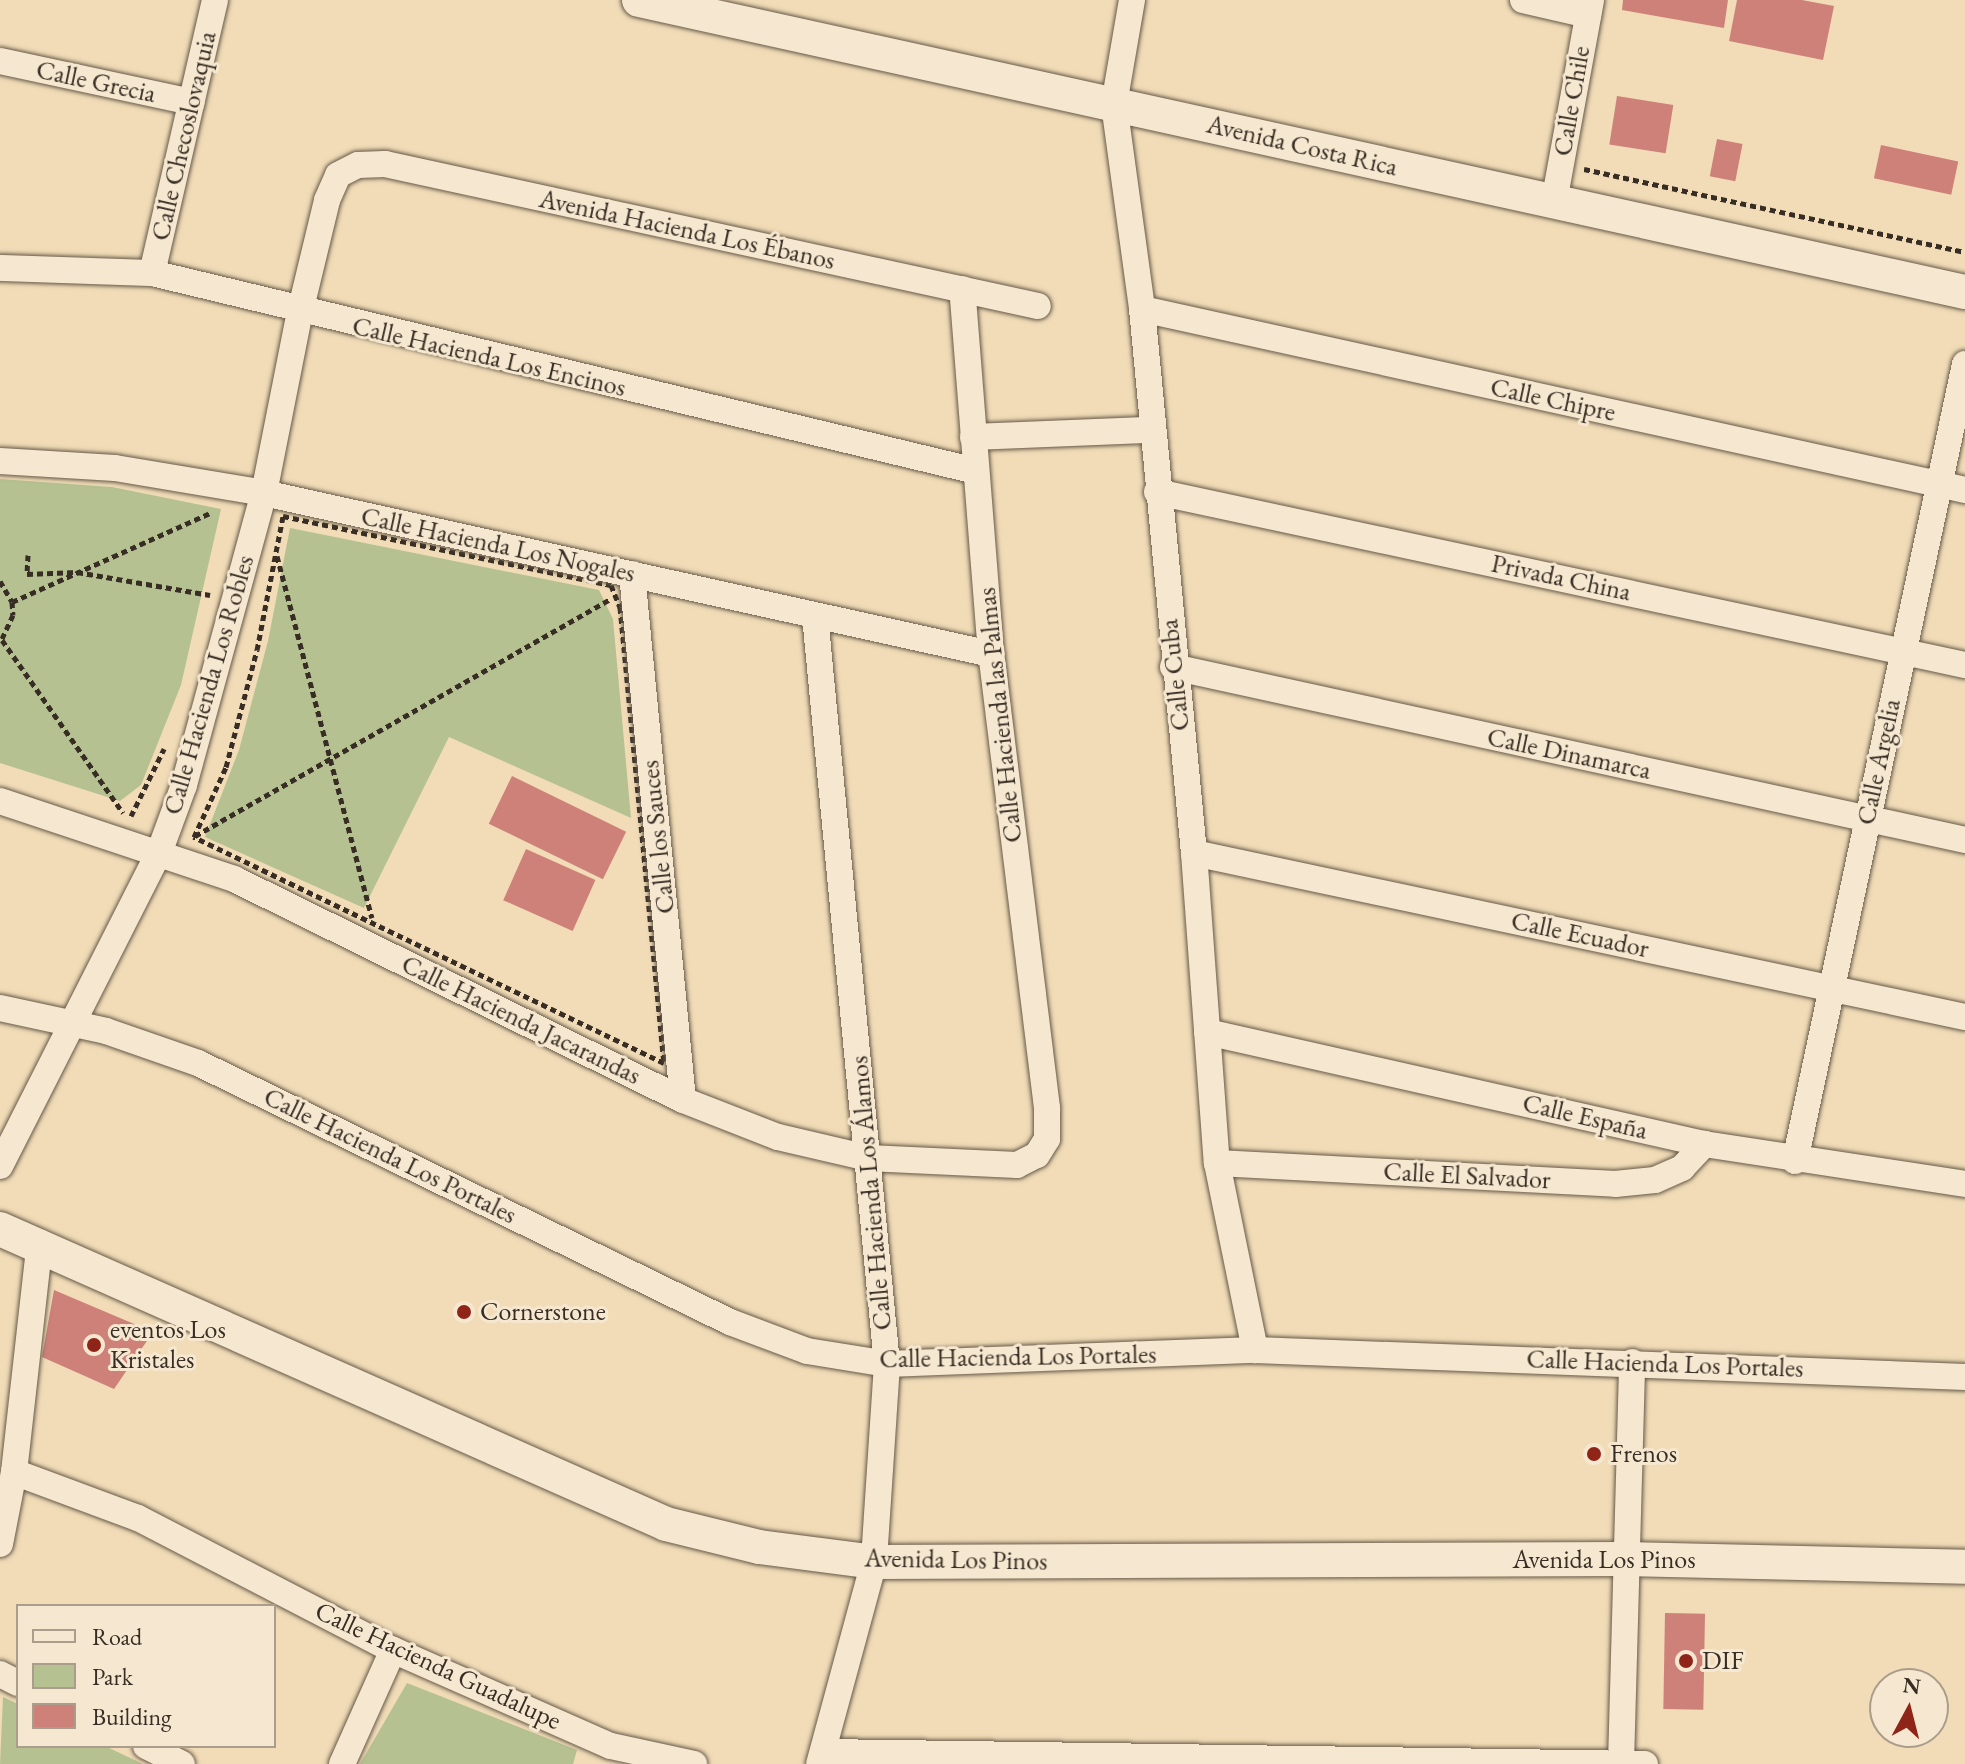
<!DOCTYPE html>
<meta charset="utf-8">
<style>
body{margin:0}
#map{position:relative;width:1965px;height:1764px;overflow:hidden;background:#f1dcb7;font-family:"EB Garamond",serif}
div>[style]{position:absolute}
.green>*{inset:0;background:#b6c191}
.building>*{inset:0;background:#cd8179;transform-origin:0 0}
.path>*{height:5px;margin-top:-2.5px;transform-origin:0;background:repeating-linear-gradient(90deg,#382d24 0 6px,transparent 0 10px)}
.roads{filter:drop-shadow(0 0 2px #665949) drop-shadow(0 0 2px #665949)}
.minor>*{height:26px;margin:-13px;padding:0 13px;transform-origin:13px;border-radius:13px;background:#f6e8d0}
.tertiary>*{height:34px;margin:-17px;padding:0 17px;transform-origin:17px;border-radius:17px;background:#f6e8d0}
.dots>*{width:22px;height:22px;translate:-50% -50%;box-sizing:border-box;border:4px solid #f6e8d0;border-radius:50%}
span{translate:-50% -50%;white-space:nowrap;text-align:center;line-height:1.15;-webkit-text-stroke:6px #f6e8d0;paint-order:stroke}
.street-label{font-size:26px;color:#382d24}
.poi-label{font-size:26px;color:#382d24}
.left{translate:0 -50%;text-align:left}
.legend{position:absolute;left:16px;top:1604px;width:260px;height:144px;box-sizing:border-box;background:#f6e8d0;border:2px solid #aa9d8b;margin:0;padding:10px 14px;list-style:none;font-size:24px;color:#382d24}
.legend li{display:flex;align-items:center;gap:16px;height:40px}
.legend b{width:40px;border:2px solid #aa9d8b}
.north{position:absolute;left:1869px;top:1668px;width:80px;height:80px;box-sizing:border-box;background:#f6e8d0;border:2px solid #aa9d8b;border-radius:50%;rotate:7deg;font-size:22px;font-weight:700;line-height:32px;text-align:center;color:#382d24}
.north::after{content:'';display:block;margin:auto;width:28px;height:36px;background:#8f2418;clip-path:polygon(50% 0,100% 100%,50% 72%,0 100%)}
</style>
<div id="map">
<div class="green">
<i style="clip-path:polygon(0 479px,112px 487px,221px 509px,181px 685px,141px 785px,120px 801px,0 763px)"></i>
<i style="clip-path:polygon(290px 528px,599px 590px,613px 619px,631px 818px,449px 737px,364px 908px,205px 837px,239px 750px,268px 641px)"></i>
<i style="clip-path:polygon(407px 1683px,577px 1750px,573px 1764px,360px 1764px)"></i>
<i style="clip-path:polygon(3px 1697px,18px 1704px,18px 1746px,105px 1746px,143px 1764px,0 1764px)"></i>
</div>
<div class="building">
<i style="clip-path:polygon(1623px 0,1728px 0,1724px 28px,1622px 10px)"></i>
<i style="clip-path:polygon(1737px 0,1802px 0,1834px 6px,1823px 60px,1729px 41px)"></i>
<i style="left:1617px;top:96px;width:57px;height:49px;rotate:9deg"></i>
<i style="left:1717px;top:139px;width:26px;height:38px;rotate:11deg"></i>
<i style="left:1881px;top:145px;width:79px;height:34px;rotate:12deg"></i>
<i style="left:512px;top:776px;width:127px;height:53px;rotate:26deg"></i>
<i style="left:526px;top:849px;width:76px;height:56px;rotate:24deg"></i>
<i style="clip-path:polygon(54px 1290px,153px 1332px,114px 1389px,42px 1357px)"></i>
<i style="left:1665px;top:1613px;width:40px;height:96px;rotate:1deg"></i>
</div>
<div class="path">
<i style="left:1584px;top:169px;width:390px;rotate:12.3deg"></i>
<i style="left:283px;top:516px;width:335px;rotate:11.9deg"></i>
<i style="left:611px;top:585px;width:24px;rotate:68deg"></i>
<i style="left:620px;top:607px;width:458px;rotate:84.5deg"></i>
<i style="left:664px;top:1063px;width:522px;rotate:-154.32deg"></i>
<i style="left:194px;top:837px;width:77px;rotate:-65.4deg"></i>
<i style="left:226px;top:767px;width:121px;rotate:-75.2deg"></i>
<i style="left:257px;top:650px;width:136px;rotate:-79deg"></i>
<i style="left:28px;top:555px;width:19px;rotate:93deg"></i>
<i style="left:27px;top:574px;width:50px;rotate:-2.3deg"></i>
<i style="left:77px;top:572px;width:135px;rotate:9.8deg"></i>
<i style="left:277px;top:556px;width:374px;rotate:75.3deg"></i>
<i style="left:0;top:581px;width:24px;rotate:60deg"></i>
<i style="left:12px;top:602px;width:13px;rotate:86deg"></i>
<i style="left:13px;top:615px;width:29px;rotate:115deg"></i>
<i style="left:12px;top:602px;width:219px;rotate:-24.2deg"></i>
<i style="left:2px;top:640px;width:211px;rotate:55deg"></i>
<i style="left:131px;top:816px;width:75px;rotate:-63.8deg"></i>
<i style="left:195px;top:836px;width:478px;rotate:-29.7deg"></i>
</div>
<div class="roads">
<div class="minor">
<i style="left:1132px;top:0;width:106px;rotate:99.8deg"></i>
<i style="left:1114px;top:104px;width:207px;rotate:82.2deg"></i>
<i style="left:1142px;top:309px;width:546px;rotate:84.54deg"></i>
<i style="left:1194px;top:853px;width:311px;rotate:85.8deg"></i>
<i style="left:1217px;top:1163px;width:191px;rotate:78.5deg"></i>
<i style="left:1523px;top:0;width:67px;rotate:13deg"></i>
<i style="left:0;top:61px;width:196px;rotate:12.1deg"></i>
<i style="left:1554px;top:202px;width:205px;rotate:-79.6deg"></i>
<i style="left:0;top:268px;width:152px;rotate:1.9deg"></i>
<i style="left:152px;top:273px;width:847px;rotate:13.51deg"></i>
<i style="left:152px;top:273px;width:280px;rotate:-77deg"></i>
<i style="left:1142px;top:309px;width:843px;rotate:12.4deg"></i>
<i style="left:973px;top:437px;width:178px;rotate:-2.3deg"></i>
<i style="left:0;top:461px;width:115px;rotate:3.5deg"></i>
<i style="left:115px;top:468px;width:151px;rotate:9.5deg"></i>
<i style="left:264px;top:493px;width:745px;rotate:12.49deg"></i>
<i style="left:1157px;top:492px;width:826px;rotate:12.09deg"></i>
<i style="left:632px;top:574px;width:528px;rotate:84.46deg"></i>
<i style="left:815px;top:616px;width:751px;rotate:84.5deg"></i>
<i style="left:887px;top:1364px;width:198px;rotate:93.8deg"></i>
<i style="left:874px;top:1562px;width:209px;rotate:105.2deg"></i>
<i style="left:1173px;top:667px;width:811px;rotate:12.32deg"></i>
<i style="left:0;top:801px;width:247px;rotate:18.4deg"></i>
<i style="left:234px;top:879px;width:500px;rotate:26.21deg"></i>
<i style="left:683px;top:1100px;width:102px;rotate:21.3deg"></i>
<i style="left:778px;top:1137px;width:92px;rotate:13.1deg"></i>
<i style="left:868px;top:1158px;width:149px;rotate:2.7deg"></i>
<i style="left:1017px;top:1165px;width:22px;rotate:-27deg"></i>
<i style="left:1037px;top:1155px;width:19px;rotate:-58deg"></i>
<i style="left:1047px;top:1139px;width:31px;rotate:-90deg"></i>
<i style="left:1047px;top:1108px;width:457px;rotate:-97deg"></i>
<i style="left:991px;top:654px;width:366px;rotate:-94.5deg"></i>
<i style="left:1194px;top:853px;width:788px;rotate:12.01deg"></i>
<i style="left:0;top:1008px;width:108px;rotate:12.2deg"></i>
<i style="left:106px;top:1031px;width:97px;rotate:19.2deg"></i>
<i style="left:198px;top:1063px;width:592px;rotate:25.96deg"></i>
<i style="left:730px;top:1322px;width:82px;rotate:20.6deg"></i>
<i style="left:807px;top:1351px;width:81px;rotate:9.2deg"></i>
<i style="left:887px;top:1364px;width:368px;rotate:-2.2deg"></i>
<i style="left:1255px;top:1350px;width:711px;rotate:2.18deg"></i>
<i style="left:1207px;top:1032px;width:509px;rotate:12.7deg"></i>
<i style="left:1704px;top:1144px;width:264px;rotate:8.7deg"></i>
<i style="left:1795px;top:1161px;width:815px;rotate:-77.96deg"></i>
<i style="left:1217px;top:1163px;width:399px;rotate:3deg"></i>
<i style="left:1615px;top:1184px;width:40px;rotate:-5.7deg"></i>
<i style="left:1655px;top:1180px;width:30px;rotate:-24deg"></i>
<i style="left:1682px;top:1168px;width:33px;rotate:-47deg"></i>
<i style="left:0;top:1166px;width:351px;rotate:-63.1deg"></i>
<i style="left:159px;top:853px;width:72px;rotate:-69.8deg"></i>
<i style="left:184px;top:785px;width:303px;rotate:-74.7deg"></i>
<i style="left:264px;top:493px;width:185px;rotate:-78.8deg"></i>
<i style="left:300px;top:312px;width:115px;rotate:-76.4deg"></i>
<i style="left:327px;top:200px;width:27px;rotate:-66deg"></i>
<i style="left:338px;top:175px;width:22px;rotate:-27deg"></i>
<i style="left:358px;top:165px;width:27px;rotate:-2deg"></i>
<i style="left:385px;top:164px;width:668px;rotate:12.27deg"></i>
<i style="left:14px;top:1472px;width:132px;rotate:20.4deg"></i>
<i style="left:138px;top:1518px;width:287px;rotate:27.4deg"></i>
<i style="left:393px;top:1650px;width:238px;rotate:23.8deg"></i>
<i style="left:611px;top:1746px;width:85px;rotate:12.2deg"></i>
<i style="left:0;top:1544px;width:73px;rotate:-79deg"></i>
<i style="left:14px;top:1472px;width:231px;rotate:-83.6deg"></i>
<i style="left:0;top:1674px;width:20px;rotate:27deg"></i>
<i style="left:146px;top:1746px;width:40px;rotate:26.6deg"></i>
<i style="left:823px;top:1752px;width:822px;rotate:0.84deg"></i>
<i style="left:1621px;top:1763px;width:401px;rotate:-88.4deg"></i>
<i style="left:342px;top:1764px;width:125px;rotate:-65.9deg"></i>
</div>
<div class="tertiary">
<i style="left:639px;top:0;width:1358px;rotate:12.42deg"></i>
<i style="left:0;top:1229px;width:728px;rotate:23.89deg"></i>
<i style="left:666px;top:1524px;width:96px;rotate:13.9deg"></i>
<i style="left:759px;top:1547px;width:116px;rotate:7.4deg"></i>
<i style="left:874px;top:1562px;width:750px;rotate:-0.23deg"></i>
<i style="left:1624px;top:1559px;width:341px;rotate:1.3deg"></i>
</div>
</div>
<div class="dots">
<i style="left:464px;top:1312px;background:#8f2418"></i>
<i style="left:94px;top:1345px;background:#8f2418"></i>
<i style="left:1594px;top:1454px;background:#8f2418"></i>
<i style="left:1686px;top:1661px;background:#8f2418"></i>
</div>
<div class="street-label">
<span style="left:96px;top:82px;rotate:12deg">Calle Grecia</span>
<span style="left:1572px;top:101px;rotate:-80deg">Calle Chile</span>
<span style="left:184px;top:136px;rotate:-77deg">Calle Checoslovaquia</span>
<span style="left:1302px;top:146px;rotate:13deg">Avenida Costa Rica</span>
<span style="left:687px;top:230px;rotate:12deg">Avenida Hacienda Los Ébanos</span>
<span style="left:489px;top:357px;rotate:13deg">Calle Hacienda Los Encinos</span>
<span style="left:1553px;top:400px;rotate:12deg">Calle Chipre</span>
<span style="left:498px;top:545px;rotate:12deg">Calle Hacienda Los Nogales</span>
<span style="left:1561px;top:578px;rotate:12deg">Privada China</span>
<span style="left:1175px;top:675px;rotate:-96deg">Calle Cuba</span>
<span style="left:209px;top:685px;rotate:-74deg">Calle Hacienda Los Robles</span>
<span style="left:1000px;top:715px;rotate:-96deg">Calle Hacienda las Palmas</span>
<span style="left:1569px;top:754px;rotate:12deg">Calle Dinamarca</span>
<span style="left:1879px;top:762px;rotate:-78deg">Calle Argelia</span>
<span style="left:658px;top:837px;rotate:-96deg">Calle los Sauces</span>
<span style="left:1580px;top:935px;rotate:12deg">Calle Ecuador</span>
<span style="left:521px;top:1020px;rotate:26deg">Calle Hacienda Jacarandas</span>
<span style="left:1585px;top:1117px;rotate:13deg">Calle España</span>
<span style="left:390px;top:1156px;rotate:26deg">Calle Hacienda Los Portales</span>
<span style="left:1467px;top:1176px;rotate:3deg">Calle El Salvador</span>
<span style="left:871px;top:1193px;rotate:-95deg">Calle Hacienda Los Álamos</span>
<span style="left:1018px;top:1357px;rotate:-1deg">Calle Hacienda Los Portales</span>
<span style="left:1665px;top:1364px;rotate:2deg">Calle Hacienda Los Portales</span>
<span style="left:956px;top:1560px;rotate:1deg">Avenida Los Pinos</span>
<span style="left:1604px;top:1560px">Avenida Los Pinos</span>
<span style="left:438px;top:1666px;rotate:25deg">Calle Hacienda Guadalupe</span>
</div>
<div class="poi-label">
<span class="left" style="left:480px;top:1312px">Cornerstone</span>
<span class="left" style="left:110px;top:1345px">eventos Los<br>Kristales</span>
<span class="left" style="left:1610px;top:1454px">Frenos</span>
<span class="left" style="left:1702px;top:1661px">DIF</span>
</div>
<ul class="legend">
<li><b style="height:10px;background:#f6e8d0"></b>Road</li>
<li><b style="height:22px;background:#b6c191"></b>Park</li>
<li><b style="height:22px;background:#cd8179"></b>Building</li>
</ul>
<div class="north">N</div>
</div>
